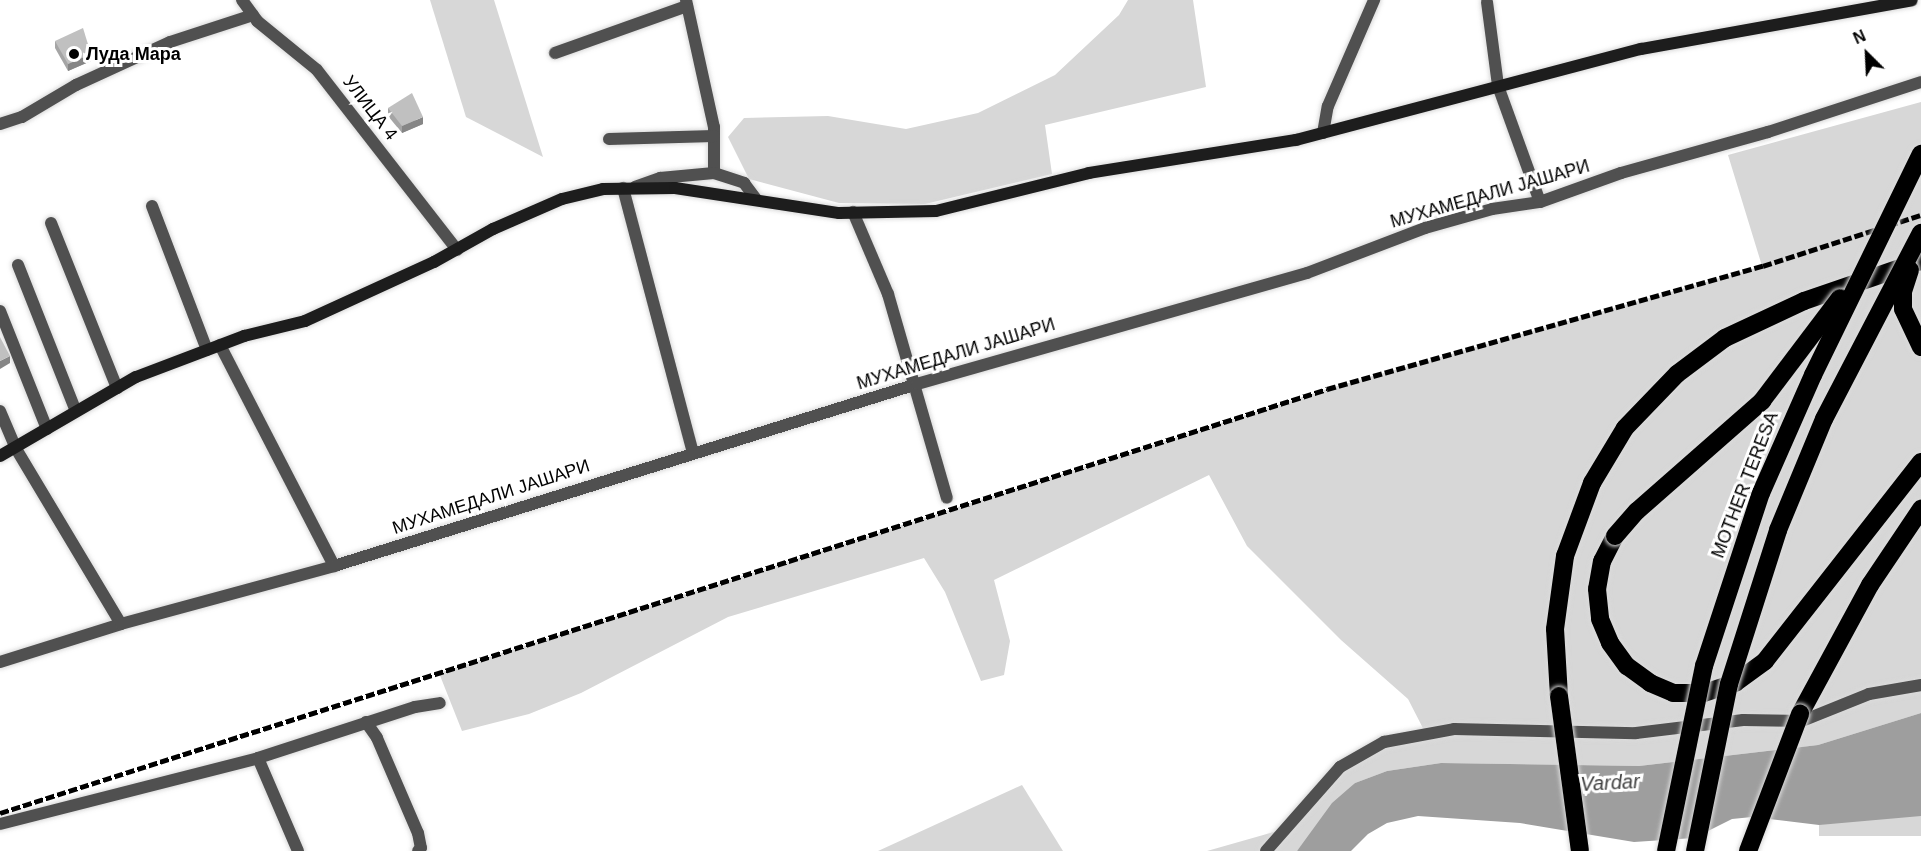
<!DOCTYPE html>
<meta charset="utf-8">
<style>
body{margin:0}
#map{position:relative;width:1921px;height:851px;overflow:hidden;background:#fff;font-family:Arial,sans-serif}
div>[style]{position:absolute}
.green>*{inset:0;background:#d7d7d7;transform-origin:0 0}
.water>*{inset:0;background:#9e9e9e}
.roads{filter:drop-shadow(0 0 2px #dbdbdb) drop-shadow(0 0 2px #dbdbdb)}
.street>*{height:12px;margin:-6px;padding:0 6px;transform-origin:6px;border-radius:6px;background:#505050}
.secondary>*{height:12px;margin:-6px;padding:0 6px;transform-origin:6px;border-radius:6px;background:#1d1d1d}
.highway>*{height:18px;margin:-9px;padding:0 9px;transform-origin:9px;border-radius:9px;background:#000}
.rail>*{height:4.5px;margin-top:-2.25px;transform-origin:0;background:repeating-linear-gradient(90deg,#000 0 9px,transparent 0 12px)}
.bridges{filter:drop-shadow(0 0 2px #dbdbdb) drop-shadow(0 0 2px #dbdbdb)}
.highway-bridge>*{height:18px;margin:-9px;padding:0 9px;transform-origin:9px;border-radius:9px;background:#000}
.wall>*{inset:0;background:#a5a5a5}
.shaded-wall>*{inset:0;background:#868686}
.building>*{inset:0;background:#c0c0c0}
.dots>*{width:16px;height:16px;translate:-50% -50%;box-sizing:border-box;border:3px solid #fff;border-radius:50%}
span{translate:-50% -50%;white-space:nowrap;text-align:center;line-height:1.15;-webkit-text-stroke:6px #fff;paint-order:stroke}
.poi-label{font-size:18px;color:#000;font-weight:700}
.left{translate:0 -50%;text-align:left}
.street-label{font-size:18px;color:#000}
.water-label{font-size:20px;color:#3f3f3f;font-style:italic}
.north{position:absolute;left:1837px;top:24px;width:60px;height:60px;-webkit-text-stroke:4px #fff;paint-order:stroke;rotate:336deg;font-size:16px;font-weight:700;line-height:24px;text-align:center;color:#000}
.north::after{content:'';display:block;margin:auto;width:21px;height:27px;background:#000;clip-path:polygon(50% 0,100% 100%,50% 72%,0 100%)}
</style>
<div id="map">
<div class="green">
<i style="clip-path:polygon(430px 0,494px 0,543px 157px,466px 117px)"></i>
<i style="clip-path:polygon(1128px 0,1193px 0,1206px 87px,1045px 125px,1052px 174px,925px 204px,839px 203px,749px 179px,728px 137px,744px 118px,828px 116px,906px 129px,978px 113px,1055px 75px,1119px 15px)"></i>
<i style="clip-path:polygon(1921px 102px,1921px 713px,1818px 745px,1639px 766px,1441px 763px,1387px 771px,1355px 783px,1297px 851px,1207px 851px,1284px 829px,1365px 751px,1428px 738px,1408px 699px,1341px 640px,1247px 546px,1209px 475px,994px 580px,1010px 641px,1004px 675px,981px 681px,945px 592px,924px 558px,728px 617px,581px 693px,529px 714px,462px 731px,439px 673px,1327px 389px,1762px 266px,1728px 155px)"></i>
<i style="clip-path:polygon(1022px 785px,1063px 851px,878px 851px)"></i>
<i style="left:1921px;top:816px;width:20px;height:102px;rotate:90deg"></i>
</div>
<div class="water">
<i style="clip-path:polygon(1921px 713px,1921px 816px,1819px 825px,1752px 817px,1732px 819px,1694px 838px,1634px 842px,1520px 823px,1418px 816px,1387px 823px,1368px 834px,1351px 851px,1297px 851px,1332px 803px,1355px 783px,1387px 771px,1441px 763px,1639px 766px,1818px 745px)"></i>
</div>
<div class="roads">
<div class="street">
<i style="left:242px;top:0;width:26px;rotate:54deg"></i>
<i style="left:257px;top:21px;width:77px;rotate:39.2deg"></i>
<i style="left:317px;top:70px;width:228px;rotate:52.1deg"></i>
<i style="left:686px;top:0;width:130px;rotate:77.6deg"></i>
<i style="left:714px;top:127px;width:46px;rotate:90deg"></i>
<i style="left:1487px;top:2px;width:85px;rotate:82.5deg"></i>
<i style="left:1498px;top:86px;width:123px;rotate:70.1deg"></i>
<i style="left:555px;top:53px;width:140px;rotate:-19.6deg"></i>
<i style="left:0;top:124px;width:23px;rotate:-18deg"></i>
<i style="left:22px;top:117px;width:63px;rotate:-30.7deg"></i>
<i style="left:76px;top:85px;width:103px;rotate:-24.6deg"></i>
<i style="left:170px;top:42px;width:87px;rotate:-18deg"></i>
<i style="left:1323px;top:133px;width:27px;rotate:-80deg"></i>
<i style="left:1328px;top:106px;width:116px;rotate:-66.5deg"></i>
<i style="left:609px;top:139px;width:105px;rotate:-1.6deg"></i>
<i style="left:635px;top:187px;width:27px;rotate:-20deg"></i>
<i style="left:660px;top:178px;width:54px;rotate:-5.3deg"></i>
<i style="left:714px;top:173px;width:32px;rotate:18deg"></i>
<i style="left:744px;top:183px;width:21px;rotate:53deg"></i>
<i style="left:623px;top:188px;width:274px;rotate:75.2deg"></i>
<i style="left:152px;top:206px;width:154px;rotate:69.1deg"></i>
<i style="left:853px;top:212px;width:89px;rotate:66.9deg"></i>
<i style="left:888px;top:294px;width:212px;rotate:73.9deg"></i>
<i style="left:51px;top:223px;width:178px;rotate:68.2deg"></i>
<i style="left:18px;top:265px;width:155px;rotate:68.4deg"></i>
<i style="left:0;top:311px;width:127px;rotate:68.3deg"></i>
<i style="left:220px;top:345px;width:249px;rotate:62.7deg"></i>
<i style="left:0;top:411px;width:39px;rotate:67deg"></i>
<i style="left:15px;top:447px;width:206px;rotate:59.1deg"></i>
<i style="left:0;top:662px;width:127px;rotate:-17.4deg"></i>
<i style="left:121px;top:624px;width:221px;rotate:-15.2deg"></i>
<i style="left:334px;top:566px;width:611px;rotate:-17.34deg"></i>
<i style="left:917px;top:384px;width:405px;rotate:-15.9deg"></i>
<i style="left:1307px;top:273px;width:126px;rotate:-20.9deg"></i>
<i style="left:1425px;top:228px;width:70px;rotate:-15.8deg"></i>
<i style="left:1492px;top:209px;width:49px;rotate:-8.3deg"></i>
<i style="left:1540px;top:202px;width:86px;rotate:-19.7deg"></i>
<i style="left:1621px;top:173px;width:153px;rotate:-15.6deg"></i>
<i style="left:1768px;top:132px;width:161px;rotate:-18.1deg"></i>
<i style="left:366px;top:722px;width:19px;rotate:55deg"></i>
<i style="left:377px;top:738px;width:103px;rotate:66.7deg"></i>
<i style="left:418px;top:833px;width:15px;rotate:79deg"></i>
<i style="left:421px;top:848px;width:4px;rotate:135deg"></i>
<i style="left:258px;top:758px;width:101px;rotate:66.7deg"></i>
<i style="left:0;top:824px;width:266px;rotate:-14.3deg"></i>
<i style="left:258px;top:758px;width:165px;rotate:-18deg"></i>
<i style="left:415px;top:707px;width:25px;rotate:-9deg"></i>
<i style="left:1266px;top:851px;width:112px;rotate:-48.6deg"></i>
<i style="left:1340px;top:767px;width:51px;rotate:-29.6deg"></i>
<i style="left:1384px;top:742px;width:71px;rotate:-10.5deg"></i>
<i style="left:1454px;top:729px;width:182px;rotate:1.3deg"></i>
<i style="left:1636px;top:733px;width:108px;rotate:-6.9deg"></i>
<i style="left:1743px;top:720px;width:59px;rotate:1deg"></i>
<i style="left:1802px;top:721px;width:72px;rotate:-21.9deg"></i>
<i style="left:1869px;top:694px;width:53px;rotate:-9.8deg"></i>
</div>
<div class="secondary">
<i style="left:0;top:456px;width:157px;rotate:-30.2deg"></i>
<i style="left:136px;top:377px;width:116px;rotate:-20.8deg"></i>
<i style="left:244px;top:336px;width:63px;rotate:-13.8deg"></i>
<i style="left:305px;top:321px;width:142px;rotate:-24.6deg"></i>
<i style="left:434px;top:262px;width:68px;rotate:-29.2deg"></i>
<i style="left:493px;top:229px;width:75px;rotate:-23.5deg"></i>
<i style="left:562px;top:199px;width:42px;rotate:-13.7deg"></i>
<i style="left:603px;top:189px;width:72px;rotate:-0.8deg"></i>
<i style="left:675px;top:188px;width:166px;rotate:8.7deg"></i>
<i style="left:839px;top:213px;width:97px;rotate:-1.2deg"></i>
<i style="left:936px;top:211px;width:158px;rotate:-13.9deg"></i>
<i style="left:1089px;top:173px;width:210px;rotate:-9.1deg"></i>
<i style="left:1296px;top:140px;width:357px;rotate:-14.8deg"></i>
<i style="left:1641px;top:49px;width:275px;rotate:-10.2deg"></i>
</div>
<div class="highway">
<i style="left:1615px;top:536px;width:28px;rotate:117deg"></i>
<i style="left:1602px;top:561px;width:28px;rotate:100deg"></i>
<i style="left:1597px;top:589px;width:30px;rotate:84deg"></i>
<i style="left:1600px;top:619px;width:26px;rotate:67deg"></i>
<i style="left:1610px;top:643px;width:29px;rotate:54deg"></i>
<i style="left:1627px;top:666px;width:29px;rotate:36deg"></i>
<i style="left:1650px;top:683px;width:25px;rotate:23deg"></i>
<i style="left:1673px;top:693px;width:31px"></i>
<i style="left:1704px;top:693px;width:33px;rotate:-18deg"></i>
<i style="left:1735px;top:683px;width:37px;rotate:-36deg"></i>
<i style="left:1765px;top:661px;width:253px;rotate:-51.9deg"></i>
<i style="left:1559px;top:696px;width:67px;rotate:-93.4deg"></i>
<i style="left:1555px;top:629px;width:74px;rotate:-82.2deg"></i>
<i style="left:1565px;top:556px;width:78px;rotate:-69.7deg"></i>
<i style="left:1592px;top:483px;width:64px;rotate:-59deg"></i>
<i style="left:1625px;top:428px;width:75px;rotate:-46.1deg"></i>
<i style="left:1677px;top:374px;width:60px;rotate:-36.9deg"></i>
<i style="left:1725px;top:338px;width:87px;rotate:-25.1deg"></i>
<i style="left:1804px;top:301px;width:124px;rotate:-18.9deg"></i>
<i style="left:1800px;top:714px;width:147px;rotate:-61.5deg"></i>
<i style="left:1870px;top:585px;width:92px;rotate:-56.1deg"></i>
</div>
</div>
<div class="rail">
<i style="left:0;top:813px;width:1393px;rotate:-17.72deg"></i>
<i style="left:1327px;top:389px;width:453px;rotate:-15.8deg"></i>
<i style="left:1763px;top:266px;width:166px;rotate:-17.9deg"></i>
</div>
<div class="bridges">
<div class="highway-bridge">
<i style="left:1910px;top:270px;width:22px;rotate:108deg"></i>
<i style="left:1903px;top:291px;width:18px;rotate:90deg"></i>
<i style="left:1903px;top:309px;width:42px;rotate:64.7deg"></i>
<i style="left:1615px;top:536px;width:33px;rotate:-49deg"></i>
<i style="left:1637px;top:511px;width:167px;rotate:-41.3deg"></i>
<i style="left:1762px;top:401px;width:129px;rotate:-52.9deg"></i>
<i style="left:1559px;top:696px;width:156px;rotate:82.3deg"></i>
<i style="left:1666px;top:851px;width:189px;rotate:-78.4deg"></i>
<i style="left:1704px;top:666px;width:182px;rotate:-71.8deg"></i>
<i style="left:1761px;top:493px;width:129px;rotate:-66.2deg"></i>
<i style="left:1813px;top:375px;width:246px;rotate:-64deg"></i>
<i style="left:1695px;top:851px;width:170px;rotate:-78.5deg"></i>
<i style="left:1729px;top:684px;width:162px;rotate:-72.3deg"></i>
<i style="left:1778px;top:530px;width:120px;rotate:-67.5deg"></i>
<i style="left:1824px;top:419px;width:210px;rotate:-62.5deg"></i>
<i style="left:1748px;top:851px;width:147px;rotate:-69.2deg"></i>
</div>
</div>
<div class="wall">
<i style="clip-path:polygon(55px 41px,91px 61px,68px 71px,55px 48px)"></i>
<i style="clip-path:polygon(388px 108px,423px 124px,402px 133px,388px 116px)"></i>
</div>
<div class="shaded-wall">
<i style="clip-path:polygon(91px 54px,91px 61px,68px 71px,68px 64px)"></i>
<i style="clip-path:polygon(423px 117px,423px 124px,402px 133px,402px 126px)"></i>
<i style="clip-path:polygon(10px 356px,10px 363px,0 369px,0 361px)"></i>
</div>
<div class="building">
<i style="clip-path:polygon(83px 28px,91px 54px,68px 64px,55px 41px)"></i>
<i style="clip-path:polygon(412px 93px,423px 117px,402px 126px,388px 108px)"></i>
<i style="clip-path:polygon(0 337px,10px 356px,0 361px)"></i>
</div>
<div class="dots">
<i style="left:74px;top:54px;background:#000"></i>
</div>
<div class="poi-label">
<span class="left" style="left:86px;top:54px">Луда Мара</span>
</div>
<div class="street-label">
<span style="left:370px;top:108px;rotate:52deg">УЛИЦА 4</span>
<span style="left:1490px;top:194px;rotate:-16deg">МУХАМЕДАЛИ ЈАШАРИ</span>
<span style="left:956px;top:354px;rotate:-17deg">МУХАМЕДАЛИ ЈАШАРИ</span>
<span style="left:1745px;top:485px;rotate:-69deg">MOTHER TERESA</span>
<span style="left:491px;top:497px;rotate:-18deg">МУХАМЕДАЛИ ЈАШАРИ</span>
</div>
<div class="water-label">
<span style="left:1610px;top:783px;rotate:-3deg">Vardar</span>
</div>
<div class="north">N</div>
</div>
